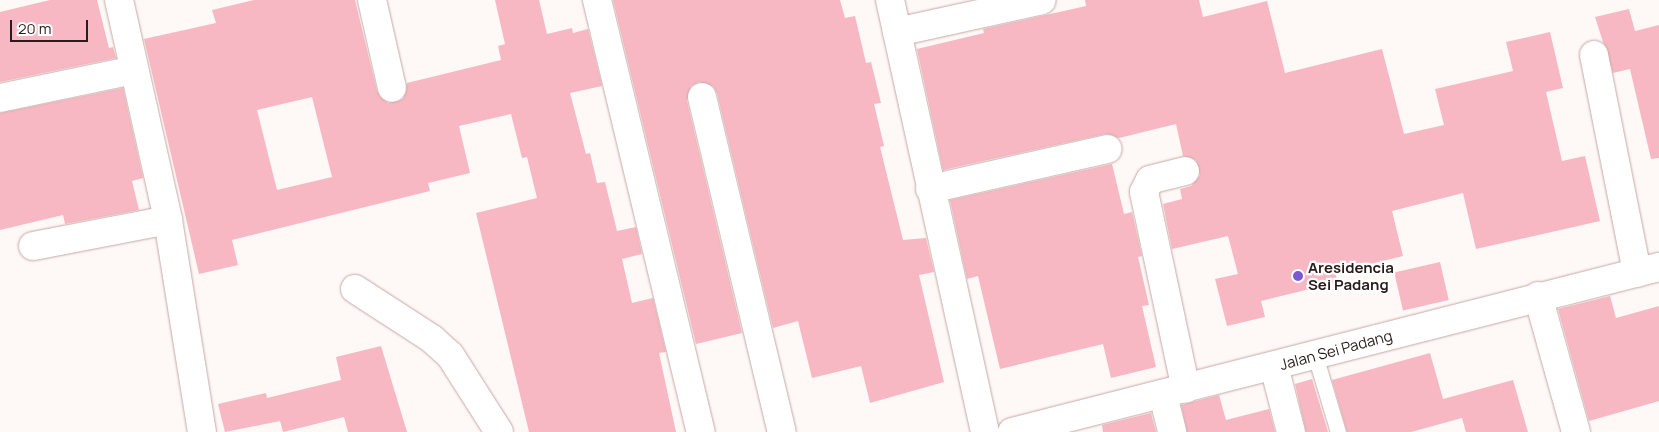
<!DOCTYPE html>
<style>
body{margin:0}
#map{position:relative;width:1659px;height:432px;overflow:hidden;background:#fef8f7;font-family:Manrope,sans-serif}
div>[style]{position:absolute}
.building>*{inset:0;background:#f8b8c3;transform-origin:0 0}
.roads{filter:drop-shadow(0 0 1px #c4a9a5) drop-shadow(0 0 1px #c4a9a5)}
.service>*{height:15px;margin:-7.5px;padding:0 7.5px;transform-origin:7.5px;border-radius:7.5px;background:#fff}
.minor>*{height:28px;margin:-14px;padding:0 14px;transform-origin:14px;border-radius:14px;background:#fff}
.dots>*{width:14px;height:14px;translate:-50% -50%;box-sizing:border-box;border:2px solid #fff;border-radius:50%}
span{translate:-50% -50%;white-space:nowrap;text-align:center;line-height:1.15;-webkit-text-stroke:4.5px #fff;paint-order:stroke}
.poi-label{font-size:15px;color:#281d1c;font-weight:700}
.left{translate:0 -50%;text-align:left}
.street-label{font-size:15px;color:#281d1c}
.scale{position:absolute;left:10px;top:20px;width:78px;height:22px;box-sizing:border-box;border:2px solid #281d1c;border-top:0;padding-left:6px;font-size:15px;line-height:18px;white-space:nowrap;color:#281d1c;-webkit-text-stroke:4px #fff;paint-order:stroke}
</style>
<div id="map">
<div class="building">
<i style="clip-path:polygon(50px 0,97px 0,109px 48px,113px 47px,116px 58px,0 82px,0 12px)"></i>
<i style="clip-path:polygon(evenodd,254px 0,355px 0,377px 91px,388px 103px,403px 99px,407px 83px,501px 60px,498px 46px,505px 44px,495px 0,539px 0,547px 34px,572px 28px,573px 33px,588px 29px,602px 86px,570px 93px,586px 154px,590px 153px,597px 183px,605px 182px,617px 231px,636px 227px,642px 254px,622px 259px,632px 303px,653px 298px,666px 352px,659px 353px,676px 432px,529px 432px,476px 213px,537px 198px,527px 157px,522px 158px,511px 114px,459px 126px,470px 173px,428px 183px,430px 191px,232px 240px,238px 265px,199px 274px,144px 39px,216px 23px,212px 10px,254px 0,312px 97px,332px 177px,277px 190px,257px 110px,312px 97px)"></i>
<i style="clip-path:polygon(613px 0,840px 0,845px 18px,855px 16px,866px 63px,871px 62px,881px 103px,874px 104px,884px 146px,880px 147px,903px 240px,926px 238px,934px 272px,919px 275px,944px 382px,870px 403px,861px 366px,812px 378px,798px 321px,773px 328px,717px 93px,713px 86px,699px 82px,691px 86px,687px 101px,742px 333px,696px 344px)"></i>
<i style="clip-path:polygon(1085px 0,1199px 0,1203px 17px,1267px 1px,1285px 73px,1382px 49px,1404px 134px,1444px 125px,1435px 89px,1513px 71px,1506px 42px,1550px 32px,1563px 88px,1546px 92px,1562px 161px,1585px 156px,1600px 221px,1476px 249px,1463px 193px,1392px 211px,1403px 256px,1335px 273px,1338px 282px,1261px 301px,1265px 317px,1227px 326px,1215px 279px,1238px 274px,1228px 236px,1172px 249px,1163px 204px,1182px 199px,1180px 189px,1191px 186px,1200px 175px,1196px 160px,1183px 156px,1176px 124px,1119px 138px,1105px 134px,943px 170px,917px 49px,984px 33px,983px 29px,1086px 6px)"></i>
<i style="clip-path:polygon(1629px 9px,1635px 31px,1659px 25px,1659px 158px,1651px 159px,1630px 69px,1613px 73px,1595px 17px)"></i>
<i style="clip-path:polygon(123px 88px,143px 178px,132px 181px,139px 210px,65px 224px,63px 215px,0 230px,0 113px)"></i>
<i style="clip-path:polygon(1112px 164px,1124px 214px,1132px 212px,1142px 256px,1138px 257px,1149px 305px,1142px 306px,1156px 367px,1111px 378px,1103px 344px,1000px 369px,978px 276px,967px 279px,950px 200px)"></i>
<i style="left:1440px;top:262px;width:39px;height:47px;rotate:77deg"></i>
<i style="clip-path:polygon(1610px 296px,1616px 318px,1659px 306px,1659px 401px,1589px 421px,1558px 309px)"></i>
<i style="clip-path:polygon(381px 346px,407px 432px,348px 432px,344px 417px,283px 432px,280px 421px,225px 432px,218px 404px,266px 393px,267px 398px,341px 380px,336px 357px)"></i>
<i style="clip-path:polygon(1430px 353px,1443px 399px,1513px 380px,1528px 432px,1466px 432px,1462px 418px,1411px 432px,1347px 432px,1332px 380px)"></i>
<i style="clip-path:polygon(1312px 379px,1328px 432px,1306px 432px,1295px 384px)"></i>
<i style="clip-path:polygon(1219px 395px,1226px 420px,1269px 409px,1275px 432px,1187px 432px,1181px 405px)"></i>
<i style="clip-path:polygon(1151px 413px,1156px 432px,1103px 432px,1102px 425px)"></i>
</div>
<div class="roads">
<div class="service">
<i style="left:1315px;top:355px;width:80px;rotate:73.4deg"></i>
</div>
<div class="minor">
<i style="left:119px;top:0;width:225px;rotate:77.4deg"></i>
<i style="left:168px;top:220px;width:215px;rotate:80.9deg"></i>
<i style="left:372px;top:0;width:90px;rotate:77.2deg"></i>
<i style="left:597px;top:0;width:444px;rotate:76.5deg"></i>
<i style="left:890px;top:0;width:442px;rotate:77.6deg"></i>
<i style="left:897px;top:32px;width:148px;rotate:-12.4deg"></i>
<i style="left:1594px;top:55px;width:222px;rotate:78.8deg"></i>
<i style="left:702px;top:97px;width:344px;rotate:76.6deg"></i>
<i style="left:0;top:98px;width:137px;rotate:-11.8deg"></i>
<i style="left:1185px;top:171px;width:36px;rotate:166deg"></i>
<i style="left:1150px;top:180px;width:13px;rotate:117deg"></i>
<i style="left:1144px;top:192px;width:201px;rotate:78deg"></i>
<i style="left:930px;top:189px;width:182px;rotate:-12.7deg"></i>
<i style="left:33px;top:246px;width:137px;rotate:-10.9deg"></i>
<i style="left:355px;top:289px;width:92px;rotate:33deg"></i>
<i style="left:432px;top:339px;width:24px;rotate:42deg"></i>
<i style="left:450px;top:355px;width:91px;rotate:57.5deg"></i>
<i style="left:1538px;top:296px;width:141px;rotate:74.4deg"></i>
<i style="left:1274px;top:366px;width:68px;rotate:75.6deg"></i>
<i style="left:1163px;top:395px;width:38px;rotate:76deg"></i>
<i style="left:1012px;top:432px;width:668px;rotate:-14.31deg"></i>
</div>
</div>
<div class="dots">
<i style="left:1298px;top:276px;background:#7959d3"></i>
</div>
<div class="poi-label">
<span class="left" style="left:1308px;top:276px">Aresidencia<br>Sei Padang</span>
</div>
<div class="street-label">
<span style="left:1336px;top:350px;rotate:-15deg">Jalan Sei Padang</span>
</div>
<div class="scale">20 m</div>
</div>
